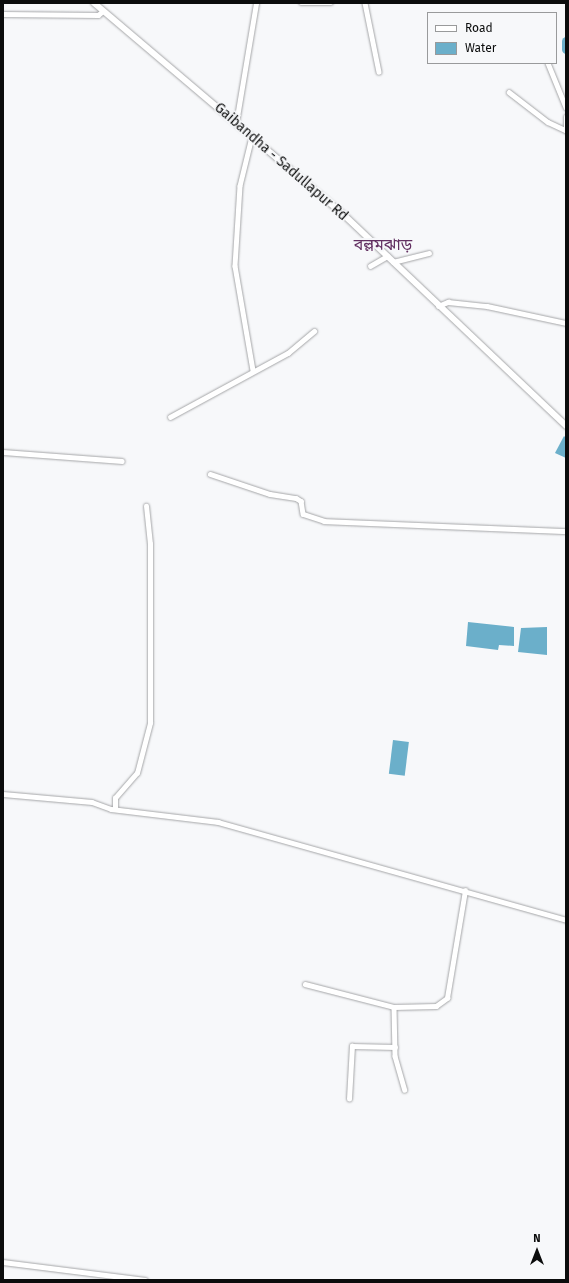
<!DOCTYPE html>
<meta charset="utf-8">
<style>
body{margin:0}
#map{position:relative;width:569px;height:1283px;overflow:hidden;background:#f7f8fa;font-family:"Fira Sans","Noto Sans Bengali",sans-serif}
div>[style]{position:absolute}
.water>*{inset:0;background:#6bafca;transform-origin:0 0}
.river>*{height:9px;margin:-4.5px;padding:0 4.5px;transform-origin:4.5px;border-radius:4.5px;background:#6bafca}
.roads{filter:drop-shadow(0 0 1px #a5a6a8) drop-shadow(0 0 1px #a5a6a8)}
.minor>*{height:4.5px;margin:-2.25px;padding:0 2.25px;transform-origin:2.25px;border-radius:2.25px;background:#fff}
.secondary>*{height:6px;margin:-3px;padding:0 3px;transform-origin:3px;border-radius:3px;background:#fff}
span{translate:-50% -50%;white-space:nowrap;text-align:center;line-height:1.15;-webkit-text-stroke:3.5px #f7f8fa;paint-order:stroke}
.street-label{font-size:14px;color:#0b0c0c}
.quarter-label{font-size:16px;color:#623061}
.frame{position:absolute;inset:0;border:4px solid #0b0c0c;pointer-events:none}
.legend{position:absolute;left:427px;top:12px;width:130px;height:52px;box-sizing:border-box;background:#f7f8fa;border:1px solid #999a9b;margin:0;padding:5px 7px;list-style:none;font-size:12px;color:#0b0c0c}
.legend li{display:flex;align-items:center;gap:8px;height:20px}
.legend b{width:20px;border:1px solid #999a9b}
.north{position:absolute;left:517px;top:1231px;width:40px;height:40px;-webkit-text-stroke:3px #f7f8fa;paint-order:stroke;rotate:0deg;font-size:11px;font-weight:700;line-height:16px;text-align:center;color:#0b0c0c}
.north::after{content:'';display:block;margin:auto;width:14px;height:18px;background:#0b0c0c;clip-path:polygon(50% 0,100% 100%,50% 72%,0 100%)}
</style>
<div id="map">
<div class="water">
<i style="clip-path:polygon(564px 436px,566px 438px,566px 458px,555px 453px)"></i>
<i style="clip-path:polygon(468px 622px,514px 627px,514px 646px,499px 645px,498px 650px,466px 646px)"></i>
<i style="clip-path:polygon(547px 627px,547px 655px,518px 652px,521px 628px)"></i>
<i style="left:393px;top:740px;width:16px;height:34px;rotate:7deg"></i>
</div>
<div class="river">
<i style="left:566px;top:41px;width:8px;rotate:90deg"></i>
</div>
<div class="roads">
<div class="minor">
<i style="left:301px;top:3px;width:30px"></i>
<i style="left:365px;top:3px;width:70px;rotate:78.5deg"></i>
<i style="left:3px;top:14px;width:95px;rotate:0.6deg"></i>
<i style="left:98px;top:15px;width:6px;rotate:-39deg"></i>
<i style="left:548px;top:63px;width:48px;rotate:67.8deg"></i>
<i style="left:509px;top:92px;width:49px;rotate:37.6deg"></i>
<i style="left:548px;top:122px;width:19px;rotate:25deg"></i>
<i style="left:236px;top:123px;width:122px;rotate:-80.5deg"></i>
<i style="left:566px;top:131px;width:14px;rotate:-90deg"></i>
<i style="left:252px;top:137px;width:50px;rotate:103.8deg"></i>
<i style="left:240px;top:186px;width:80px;rotate:93.6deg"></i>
<i style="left:235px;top:266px;width:106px;rotate:80.2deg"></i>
<i style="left:393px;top:262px;width:37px;rotate:-14deg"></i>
<i style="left:370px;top:266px;width:20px;rotate:-30deg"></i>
<i style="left:438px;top:306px;width:11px;rotate:-22deg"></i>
<i style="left:448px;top:302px;width:39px;rotate:6deg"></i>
<i style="left:487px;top:306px;width:81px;rotate:12.1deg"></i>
<i style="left:170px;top:417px;width:134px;rotate:-28.5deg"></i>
<i style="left:288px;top:353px;width:34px;rotate:-40deg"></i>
<i style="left:3px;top:452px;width:119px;rotate:4.3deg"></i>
<i style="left:210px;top:474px;width:63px;rotate:18.4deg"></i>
<i style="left:270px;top:494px;width:26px;rotate:9deg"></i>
<i style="left:296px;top:498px;width:6px;rotate:31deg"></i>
<i style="left:301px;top:501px;width:13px;rotate:81deg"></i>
<i style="left:303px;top:514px;width:22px;rotate:18deg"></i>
<i style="left:324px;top:521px;width:242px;rotate:2.4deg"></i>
<i style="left:3px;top:794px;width:89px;rotate:5.1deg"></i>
<i style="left:92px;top:802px;width:20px;rotate:20deg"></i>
<i style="left:111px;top:809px;width:108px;rotate:6.9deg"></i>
<i style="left:218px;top:822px;width:362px;rotate:15.7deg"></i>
<i style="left:115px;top:809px;width:11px;rotate:-90deg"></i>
<i style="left:115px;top:798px;width:33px;rotate:-49deg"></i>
<i style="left:137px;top:773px;width:52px;rotate:-75.4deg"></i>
<i style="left:150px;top:723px;width:179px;rotate:-90deg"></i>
<i style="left:150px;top:544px;width:38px;rotate:-96deg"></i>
<i style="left:305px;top:984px;width:92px;rotate:14.5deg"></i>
<i style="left:394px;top:1007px;width:42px;rotate:-1.4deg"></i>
<i style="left:436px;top:1006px;width:14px;rotate:-36deg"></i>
<i style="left:447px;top:998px;width:109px;rotate:-80.5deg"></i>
<i style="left:394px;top:1007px;width:49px;rotate:88.8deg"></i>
<i style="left:395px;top:1056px;width:35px;rotate:74deg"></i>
<i style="left:349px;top:1099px;width:53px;rotate:-86.8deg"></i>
<i style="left:352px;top:1046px;width:43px;rotate:1.3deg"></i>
<i style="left:3px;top:1262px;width:143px;rotate:7.2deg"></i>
</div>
<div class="secondary">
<i style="left:94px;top:3px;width:329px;rotate:40.3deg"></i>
<i style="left:345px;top:216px;width:305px;rotate:43.5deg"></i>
</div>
</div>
<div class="street-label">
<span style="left:281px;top:162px;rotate:41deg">Gaibandha - Sadullapur Rd</span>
</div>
<div class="quarter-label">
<span style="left:383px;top:245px">বল্লমঝাড়</span>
</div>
<div class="frame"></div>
<ul class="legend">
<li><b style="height:5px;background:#fff"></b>Road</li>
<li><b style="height:11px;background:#6bafca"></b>Water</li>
</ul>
<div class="north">N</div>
</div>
